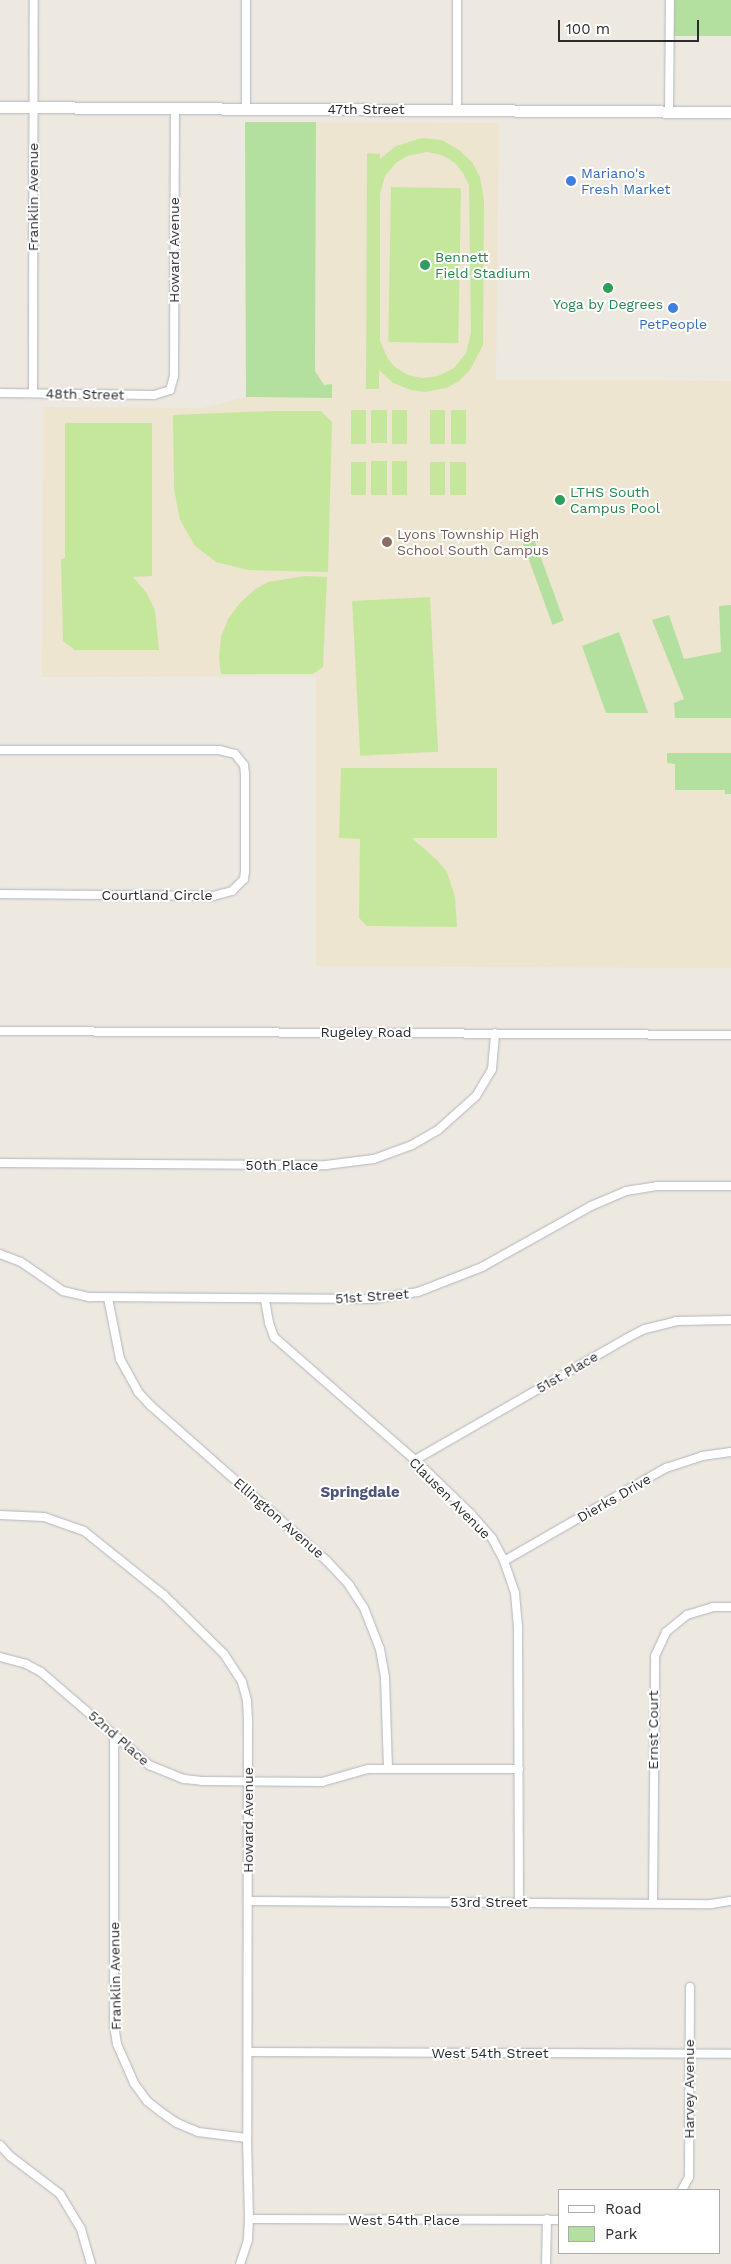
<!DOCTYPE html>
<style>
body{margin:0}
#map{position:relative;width:731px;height:2264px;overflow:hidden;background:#ede8e0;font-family:"Work Sans",sans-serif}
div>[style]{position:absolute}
.education>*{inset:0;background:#ede5d0}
.green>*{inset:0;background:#b4e09f;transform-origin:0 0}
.pitch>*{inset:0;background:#c5e79c;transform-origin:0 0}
.roads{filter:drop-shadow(0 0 1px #b3b5bf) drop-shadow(0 0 1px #b3b5bf)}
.street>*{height:8px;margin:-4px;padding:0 4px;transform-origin:4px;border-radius:4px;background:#fff}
.secondary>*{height:11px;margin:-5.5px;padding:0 5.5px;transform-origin:5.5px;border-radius:5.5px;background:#fff}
.dots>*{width:14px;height:14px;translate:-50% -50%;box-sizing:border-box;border:2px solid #fff;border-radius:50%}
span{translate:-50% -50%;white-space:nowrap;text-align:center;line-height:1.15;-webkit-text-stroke:4px #fff;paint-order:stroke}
.street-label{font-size:14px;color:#2c2c2c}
.shop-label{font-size:14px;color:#366cbe}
.left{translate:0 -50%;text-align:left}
.leisure-label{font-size:14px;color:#27864d}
.education-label{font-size:14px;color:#785e54}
.neighbourhood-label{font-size:15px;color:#4e557b;font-weight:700}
.legend{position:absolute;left:558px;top:2189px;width:162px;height:65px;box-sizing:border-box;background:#fff;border:1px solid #ababab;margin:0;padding:6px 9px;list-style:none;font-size:15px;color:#2c2c2c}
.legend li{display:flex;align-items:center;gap:10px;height:25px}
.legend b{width:25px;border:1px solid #ababab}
.scale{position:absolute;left:558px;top:20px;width:141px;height:22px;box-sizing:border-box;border:2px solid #2c2c2c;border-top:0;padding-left:6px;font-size:15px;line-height:18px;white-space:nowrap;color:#2c2c2c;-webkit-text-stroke:4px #fff;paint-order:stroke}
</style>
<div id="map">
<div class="education">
<i style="clip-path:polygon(245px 122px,499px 123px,496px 380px,731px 381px,731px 968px,316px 966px,316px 676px,42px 677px,43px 407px,203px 408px,246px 397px)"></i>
</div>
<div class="green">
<i style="left:673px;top:0;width:58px;height:36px"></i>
<i style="clip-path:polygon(245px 122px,316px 122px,315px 371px,324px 385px,332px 384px,332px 398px,246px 397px)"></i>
<i style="left:533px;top:536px;width:90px;height:12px;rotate:70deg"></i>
<i style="clip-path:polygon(731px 605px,731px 718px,675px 718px,674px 703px,684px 699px,652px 620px,669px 615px,684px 659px,721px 652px,719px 606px)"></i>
<i style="clip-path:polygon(619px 632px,648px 713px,606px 713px,582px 646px)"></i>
<i style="clip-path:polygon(667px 753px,731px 753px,731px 794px,725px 794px,725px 790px,675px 790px,675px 764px,667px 763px)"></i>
</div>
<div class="pitch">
<i style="clip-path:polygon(evenodd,422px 138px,442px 140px,459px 150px,472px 162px,480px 177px,484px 201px,483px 345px,470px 370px,458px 382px,446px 388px,425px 392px,411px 390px,393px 383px,379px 370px,379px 389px,366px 389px,367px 153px,380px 154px,380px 159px,396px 146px,422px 138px,427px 152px,442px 155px,455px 163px,463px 173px,469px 185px,471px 333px,466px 353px,454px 368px,438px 376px,422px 378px,408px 375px,395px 367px,388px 359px,380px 341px,380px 194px,385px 176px,396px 163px,407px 156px,427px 152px)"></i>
<i style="left:391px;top:187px;width:70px;height:155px;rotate:1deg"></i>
<i style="left:351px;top:410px;width:15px;height:34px"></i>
<i style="left:371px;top:410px;width:16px;height:33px"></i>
<i style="left:392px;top:410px;width:15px;height:34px"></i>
<i style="left:430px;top:410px;width:15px;height:34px"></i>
<i style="left:451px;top:410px;width:15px;height:34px"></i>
<i style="clip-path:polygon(270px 411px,321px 411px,332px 422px,328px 572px,248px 570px,216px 562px,195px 546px,180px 520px,174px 489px,173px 415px)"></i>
<i style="clip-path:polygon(65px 423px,152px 423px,152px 576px,133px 577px,146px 592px,155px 610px,159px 650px,75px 650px,63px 641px,61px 559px,65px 558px)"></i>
<i style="left:371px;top:461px;width:16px;height:34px"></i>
<i style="left:392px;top:461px;width:15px;height:34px"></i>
<i style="left:351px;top:462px;width:15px;height:33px"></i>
<i style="left:430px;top:462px;width:15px;height:33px"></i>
<i style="left:450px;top:462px;width:16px;height:33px"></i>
<i style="clip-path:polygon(305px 576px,327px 577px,323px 667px,313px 674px,221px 674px,219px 658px,221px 637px,228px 619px,239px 604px,254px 590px,268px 582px)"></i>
<i style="left:430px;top:597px;width:155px;height:78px;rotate:87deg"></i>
<i style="clip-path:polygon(341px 768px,497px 768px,497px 838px,412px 838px,437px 860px,447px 872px,455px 897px,457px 927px,367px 926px,359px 918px,360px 839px,339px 838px)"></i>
</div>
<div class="roads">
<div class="street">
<i style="left:246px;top:109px;width:109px;rotate:-90deg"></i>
<i style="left:457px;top:110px;width:110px;rotate:-90deg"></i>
<i style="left:669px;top:111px;width:111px;rotate:-89.5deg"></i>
<i style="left:0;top:393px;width:154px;rotate:0.7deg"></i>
<i style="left:154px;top:395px;width:17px;rotate:-17deg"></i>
<i style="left:170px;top:390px;width:15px;rotate:-74deg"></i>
<i style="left:174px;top:376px;width:268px;rotate:-89.8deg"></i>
<i style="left:33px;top:393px;width:393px;rotate:-89.9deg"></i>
<i style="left:0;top:750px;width:219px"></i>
<i style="left:219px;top:750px;width:16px;rotate:14deg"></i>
<i style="left:235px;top:754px;width:14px;rotate:51deg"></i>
<i style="left:244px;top:765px;width:9px;rotate:84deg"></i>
<i style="left:245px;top:774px;width:97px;rotate:90deg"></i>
<i style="left:245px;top:871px;width:8px;rotate:97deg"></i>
<i style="left:244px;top:879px;width:17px;rotate:135deg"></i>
<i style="left:232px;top:891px;width:20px;rotate:165deg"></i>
<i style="left:213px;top:896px;width:213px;rotate:-179.5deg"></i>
<i style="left:0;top:1031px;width:731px;rotate:0.31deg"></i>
<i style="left:0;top:1163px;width:326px;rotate:0.4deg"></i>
<i style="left:326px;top:1165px;width:48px;rotate:-7.1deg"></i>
<i style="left:374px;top:1159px;width:40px;rotate:-20.2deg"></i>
<i style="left:412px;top:1145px;width:30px;rotate:-30deg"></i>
<i style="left:438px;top:1130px;width:51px;rotate:-41.8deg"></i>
<i style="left:476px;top:1096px;width:31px;rotate:-59deg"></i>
<i style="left:492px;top:1069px;width:36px;rotate:-85deg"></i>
<i style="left:0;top:1254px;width:22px;rotate:21deg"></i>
<i style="left:21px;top:1262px;width:51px;rotate:34.6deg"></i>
<i style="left:63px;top:1291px;width:28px;rotate:13deg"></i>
<i style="left:90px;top:1297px;width:282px;rotate:0.4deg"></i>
<i style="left:372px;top:1299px;width:47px;rotate:-8.7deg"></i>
<i style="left:418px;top:1292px;width:69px;rotate:-21.3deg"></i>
<i style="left:482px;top:1267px;width:125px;rotate:-29.2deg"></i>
<i style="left:591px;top:1206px;width:38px;rotate:-23deg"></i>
<i style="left:626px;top:1191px;width:31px;rotate:-9deg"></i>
<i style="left:657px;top:1186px;width:74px"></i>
<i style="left:108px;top:1298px;width:62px;rotate:78.9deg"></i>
<i style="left:120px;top:1359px;width:38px;rotate:61deg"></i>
<i style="left:138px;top:1392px;width:18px;rotate:47deg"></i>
<i style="left:150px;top:1405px;width:236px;rotate:41.4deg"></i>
<i style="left:327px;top:1561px;width:33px;rotate:47deg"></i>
<i style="left:349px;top:1585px;width:27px;rotate:57deg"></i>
<i style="left:364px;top:1608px;width:44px;rotate:68.7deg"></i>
<i style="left:380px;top:1649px;width:29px;rotate:80deg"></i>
<i style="left:385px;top:1678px;width:91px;rotate:88.1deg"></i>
<i style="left:265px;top:1300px;width:23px;rotate:80deg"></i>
<i style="left:269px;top:1323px;width:15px;rotate:70deg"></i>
<i style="left:274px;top:1337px;width:187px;rotate:41.1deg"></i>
<i style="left:415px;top:1460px;width:78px;rotate:44deg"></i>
<i style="left:471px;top:1514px;width:32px;rotate:49deg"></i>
<i style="left:492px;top:1538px;width:26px;rotate:62deg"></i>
<i style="left:504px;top:1561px;width:34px;rotate:71deg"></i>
<i style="left:515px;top:1593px;width:34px;rotate:85deg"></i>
<i style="left:518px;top:1627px;width:275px;rotate:89.8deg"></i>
<i style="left:415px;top:1460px;width:245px;rotate:-29.9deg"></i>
<i style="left:627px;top:1338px;width:20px;rotate:-27deg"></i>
<i style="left:645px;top:1329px;width:32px;rotate:-14deg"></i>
<i style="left:676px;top:1321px;width:55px;rotate:-1deg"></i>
<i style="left:0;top:1515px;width:44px;rotate:2.6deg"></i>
<i style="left:44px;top:1517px;width:42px;rotate:19.3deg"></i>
<i style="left:84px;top:1531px;width:102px;rotate:38.7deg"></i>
<i style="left:164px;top:1595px;width:84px;rotate:44.5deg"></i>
<i style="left:224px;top:1654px;width:33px;rotate:57deg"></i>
<i style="left:242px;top:1682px;width:20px;rotate:75deg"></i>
<i style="left:247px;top:1701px;width:17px;rotate:87deg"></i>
<i style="left:248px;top:1718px;width:420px;rotate:90.1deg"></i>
<i style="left:247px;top:2138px;width:81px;rotate:88.6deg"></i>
<i style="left:249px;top:2219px;width:21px;rotate:93deg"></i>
<i style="left:248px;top:2240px;width:25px;rotate:108deg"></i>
<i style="left:504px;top:1561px;width:187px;rotate:-29.9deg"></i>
<i style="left:666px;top:1468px;width:38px;rotate:-18deg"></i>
<i style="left:702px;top:1456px;width:29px;rotate:-8deg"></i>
<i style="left:0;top:1657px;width:27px;rotate:15deg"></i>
<i style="left:26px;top:1664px;width:17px;rotate:28deg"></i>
<i style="left:41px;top:1672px;width:143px;rotate:40.7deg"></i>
<i style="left:149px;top:1765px;width:38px;rotate:22deg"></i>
<i style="left:184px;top:1779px;width:18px;rotate:6deg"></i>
<i style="left:202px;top:1781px;width:120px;rotate:0.5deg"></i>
<i style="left:322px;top:1782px;width:48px;rotate:-15.8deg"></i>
<i style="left:368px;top:1769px;width:151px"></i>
<i style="left:114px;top:1735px;width:290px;rotate:90deg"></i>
<i style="left:114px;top:2025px;width:19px;rotate:81deg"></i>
<i style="left:117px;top:2044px;width:43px;rotate:66.4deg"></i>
<i style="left:134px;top:2083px;width:22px;rotate:54deg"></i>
<i style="left:147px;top:2101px;width:18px;rotate:38deg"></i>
<i style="left:161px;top:2112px;width:19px;rotate:35deg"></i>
<i style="left:177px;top:2123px;width:23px;rotate:23deg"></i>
<i style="left:198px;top:2132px;width:49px;rotate:7deg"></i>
<i style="left:248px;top:1901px;width:463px;rotate:0.4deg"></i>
<i style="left:711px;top:1904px;width:20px;rotate:-9deg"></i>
<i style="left:653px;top:1903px;width:247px;rotate:-89.5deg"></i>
<i style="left:655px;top:1656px;width:26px;rotate:-65deg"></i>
<i style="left:666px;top:1632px;width:27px;rotate:-39deg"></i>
<i style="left:687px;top:1615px;width:27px;rotate:-17deg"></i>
<i style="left:713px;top:1607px;width:18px"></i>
<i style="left:248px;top:2052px;width:483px;rotate:0.2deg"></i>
<i style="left:0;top:2145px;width:15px;rotate:48deg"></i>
<i style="left:10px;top:2156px;width:63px;rotate:37.2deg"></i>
<i style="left:60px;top:2194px;width:41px;rotate:59deg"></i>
<i style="left:81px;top:2229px;width:36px;rotate:74deg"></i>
<i style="left:682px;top:2190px;width:15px;rotate:-62deg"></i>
<i style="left:689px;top:2177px;width:190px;rotate:-89.7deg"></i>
<i style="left:249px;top:2219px;width:311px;rotate:0.2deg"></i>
<i style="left:546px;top:2264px;width:45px;rotate:-88.7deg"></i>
</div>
<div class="secondary">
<i style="left:0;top:107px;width:731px;rotate:0.39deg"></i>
</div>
</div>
<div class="dots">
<i style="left:571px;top:181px;background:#3f7fe0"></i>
<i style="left:425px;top:265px;background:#2e9e5b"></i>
<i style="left:608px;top:288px;background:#2e9e5b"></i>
<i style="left:673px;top:308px;background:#3f7fe0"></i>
<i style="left:560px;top:500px;background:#2e9e5b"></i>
<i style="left:387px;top:542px;background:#8d6e63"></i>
</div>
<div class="street-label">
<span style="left:366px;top:109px">47th Street</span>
<span style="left:33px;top:197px;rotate:-90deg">Franklin Avenue</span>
<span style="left:174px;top:250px;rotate:-90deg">Howard Avenue</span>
<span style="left:85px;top:394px;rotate:1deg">48th Street</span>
<span style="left:157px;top:895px">Courtland Circle</span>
<span style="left:366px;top:1032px">Rugeley Road</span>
<span style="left:282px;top:1165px">50th Place</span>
<span style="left:372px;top:1296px;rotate:-4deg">51st Street</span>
<span style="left:567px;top:1372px;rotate:-30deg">51st Place</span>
<span style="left:450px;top:1498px;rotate:45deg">Clausen Avenue</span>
<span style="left:614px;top:1498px;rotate:-30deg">Dierks Drive</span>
<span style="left:279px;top:1518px;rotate:41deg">Ellington Avenue</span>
<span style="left:653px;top:1730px;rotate:-90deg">Ernst Court</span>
<span style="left:119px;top:1738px;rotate:41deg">52nd Place</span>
<span style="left:248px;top:1820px;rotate:-90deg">Howard Avenue</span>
<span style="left:489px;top:1902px">53rd Street</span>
<span style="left:115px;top:1976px;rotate:-91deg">Franklin Avenue</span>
<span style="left:490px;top:2053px">West 54th Street</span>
<span style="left:689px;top:2089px;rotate:-90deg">Harvey Avenue</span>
<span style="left:404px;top:2220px">West 54th Place</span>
</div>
<div class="shop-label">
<span class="left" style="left:581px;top:181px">Mariano's<br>Fresh Market</span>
<span style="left:673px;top:324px">PetPeople</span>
</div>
<div class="leisure-label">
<span class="left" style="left:435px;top:265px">Bennett<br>Field Stadium</span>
<span style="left:608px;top:304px">Yoga by Degrees</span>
<span class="left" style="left:570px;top:500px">LTHS South<br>Campus Pool</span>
</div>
<div class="education-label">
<span class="left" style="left:397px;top:542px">Lyons Township High<br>School South Campus</span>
</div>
<div class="neighbourhood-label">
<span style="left:360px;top:1493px">Springdale</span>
</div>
<ul class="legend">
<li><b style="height:6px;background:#fff"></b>Road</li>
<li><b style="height:14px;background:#b4e09f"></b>Park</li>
</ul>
<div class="scale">100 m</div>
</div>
